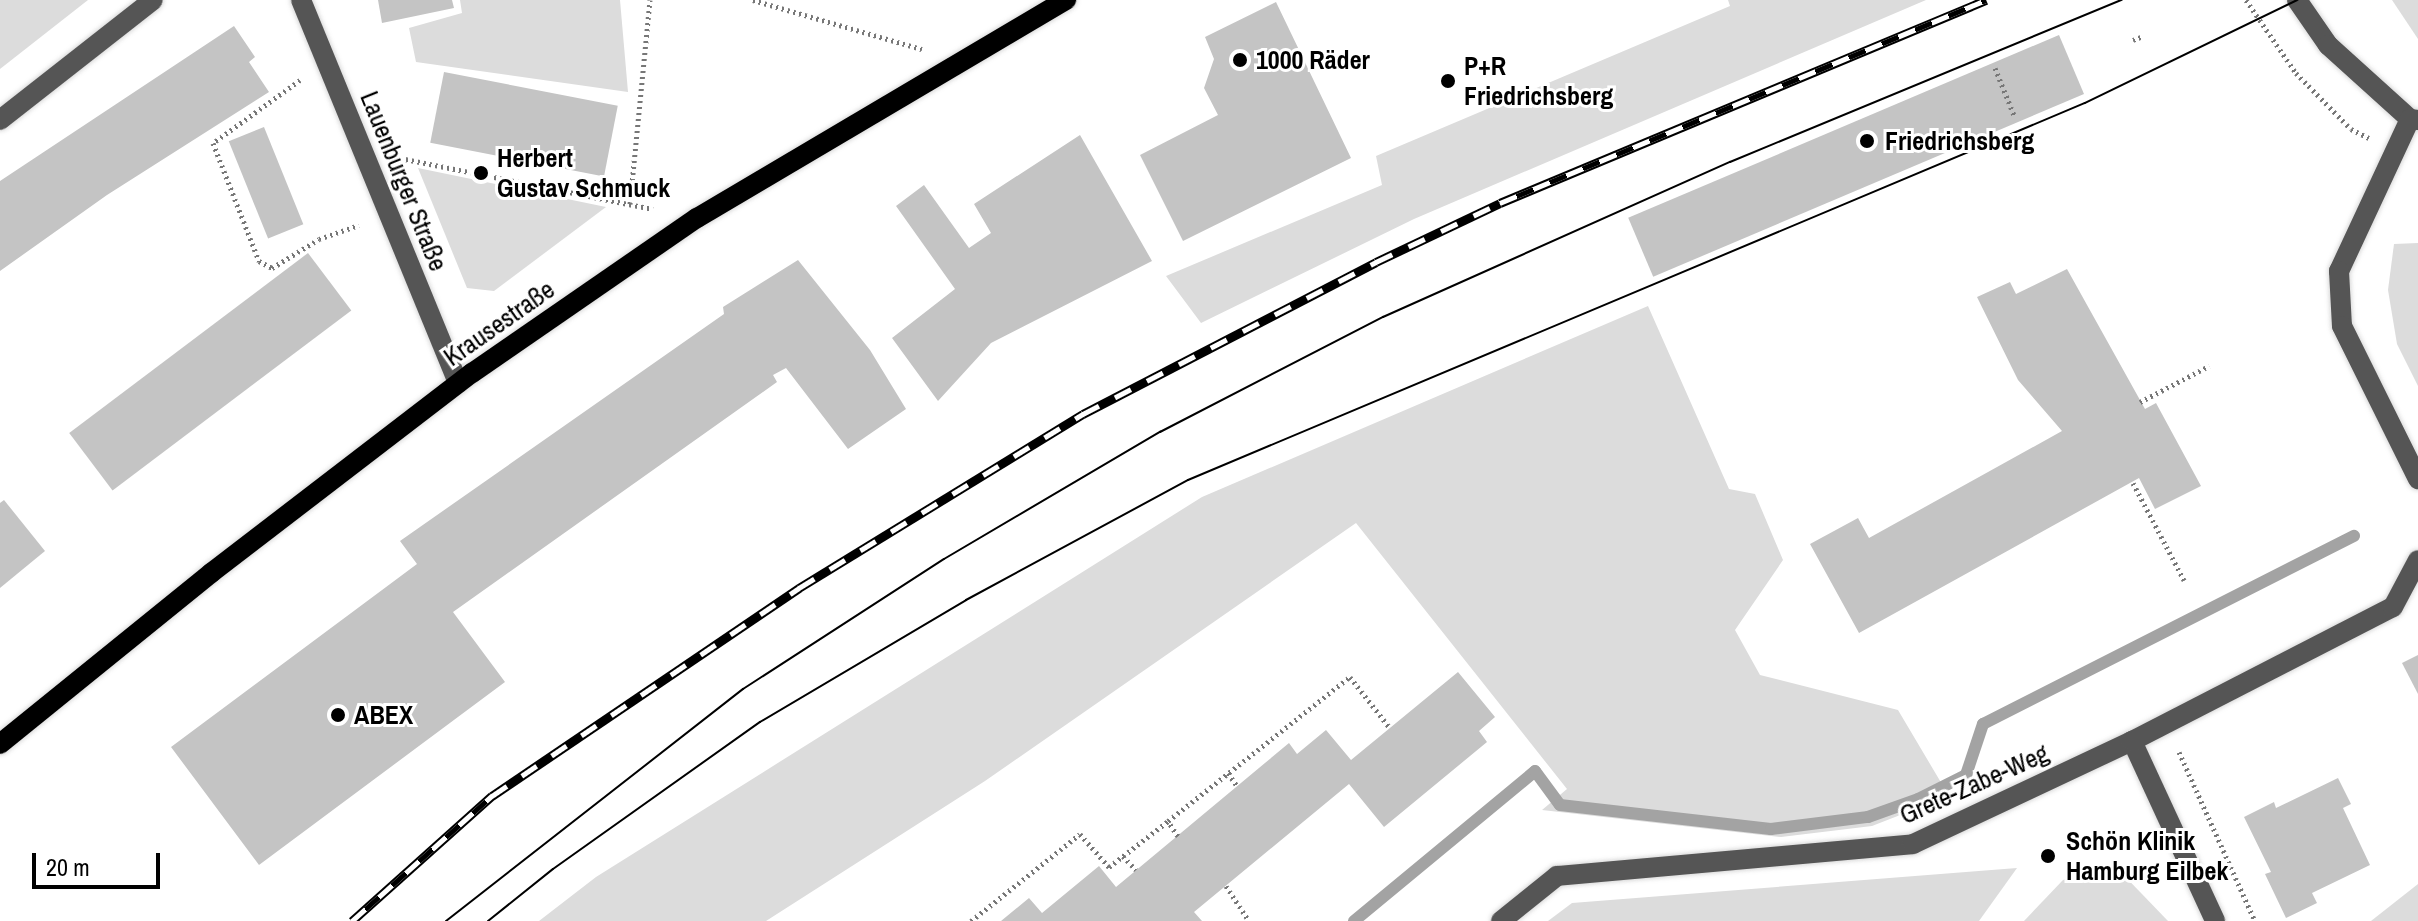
<!DOCTYPE html>
<meta charset="utf-8">
<style>
body{margin:0}
#map{position:relative;width:2418px;height:921px;overflow:hidden;background:#fff;font-family:"Archivo Narrow",sans-serif}
div>[style]{position:absolute}
.green>*{inset:0;background:#dcdcdc}
.stream>*{height:12px;margin:-6px;padding:0 6px;transform-origin:6px;border-radius:6px;background:#a3a3a3}
.building>*{inset:0;background:#c4c4c4;transform-origin:0 0}
.path>*{height:5px;margin-top:-2.5px;transform-origin:0;background:repeating-linear-gradient(90deg,#777 0 2px,transparent 0 6px)}
.roads{filter:drop-shadow(0 0 2px #dbdbdb) drop-shadow(0 0 2px #dbdbdb)}
.minor>*{height:20px;margin:-10px;padding:0 10px;transform-origin:10px;border-radius:10px;background:#555}
.major>*{height:20px;margin:-10px;padding:0 10px;transform-origin:10px;border-radius:10px;background:#000}
.tram>*{height:2px;margin:-1px;padding:0 1px;transform-origin:1px;border-radius:1px;background:#000}
.rail>*{height:9px;margin-top:-4.5px;transform-origin:0;background:repeating-linear-gradient(90deg,#fff 0 18px,#000 0 36px);box-sizing:border-box;border-block:2px solid #000}
.dots>*{width:22px;height:22px;translate:-50% -50%;box-sizing:border-box;border:4px solid #fff;border-radius:50%}
span{translate:-50% -50%;white-space:nowrap;text-align:center;line-height:1.15;-webkit-text-stroke:6px #fff;paint-order:stroke}
.poi-label{font-size:26px;color:#000;font-weight:700}
.left{translate:0 -50%;text-align:left}
.street-label{font-size:26px;color:#000}
.scale{position:absolute;left:32px;top:853px;width:128px;height:36px;box-sizing:border-box;border:4px solid #000;border-top:0;padding-left:10px;font-size:24px;line-height:28px;white-space:nowrap;color:#000;-webkit-text-stroke:6px #fff;paint-order:stroke}
</style>
<div id="map">
<div class="green">
<i style="clip-path:polygon(0 0,88px 0,0 69px)"></i>
<i style="clip-path:polygon(460px 0,620px 0,628px 92px,416px 62px,409px 28px,462px 13px)"></i>
<i style="clip-path:polygon(1728px 0,1926px 0,1414px 219px,1201px 323px,1166px 276px,1382px 185px,1376px 156px,1730px 6px)"></i>
<i style="clip-path:polygon(2392px 0,2418px 0,2418px 39px)"></i>
<i style="clip-path:polygon(418px 168px,606px 207px,494px 291px,467px 288px)"></i>
<i style="clip-path:polygon(2418px 243px,2418px 386px,2397px 344px,2388px 290px,2394px 244px)"></i>
<i style="clip-path:polygon(1648px 306px,1729px 489px,1755px 494px,1783px 560px,1735px 630px,1760px 675px,1898px 710px,1949px 796px,1872px 826px,1781px 837px,1542px 810px,1567px 789px,1356px 523px,985px 781px,766px 921px,539px 921px,596px 877px,1202px 497px)"></i>
<i style="clip-path:polygon(2114px 865px,2168px 921px,2024px 921px,2063px 880px)"></i>
<i style="clip-path:polygon(2017px 868px,1979px 921px,1548px 921px,1572px 903px)"></i>
<i style="clip-path:polygon(2418px 884px,2418px 921px,2371px 921px)"></i>
</div>
<div class="stream">
<i style="left:1354px;top:921px;width:235px;rotate:-39.6deg"></i>
<i style="left:1535px;top:771px;width:42px;rotate:53.7deg"></i>
<i style="left:1560px;top:805px;width:212px;rotate:6.5deg"></i>
<i style="left:1771px;top:829px;width:98px;rotate:-7.1deg"></i>
<i style="left:1868px;top:817px;width:53px;rotate:-19.8deg"></i>
<i style="left:1918px;top:799px;width:54px;rotate:-26.6deg"></i>
<i style="left:1966px;top:775px;width:54px;rotate:-71.6deg"></i>
<i style="left:1983px;top:724px;width:416px;rotate:-26.9deg"></i>
</div>
<div class="building">
<i style="clip-path:polygon(378px 0,452px 0,454px 8px,382px 23px)"></i>
<i style="clip-path:polygon(1276px 2px,1351px 158px,1183px 241px,1140px 155px,1218px 115px,1204px 88px,1214px 59px,1205px 37px)"></i>
<i style="clip-path:polygon(234px 26px,255px 57px,249px 62px,269px 92px,107px 195px,0 271px,0 181px)"></i>
<i style="left:2059px;top:35px;width:64px;height:468px;rotate:67deg"></i>
<i style="left:444px;top:72px;width:177px;height:72px;rotate:11deg"></i>
<i style="left:264px;top:127px;width:105px;height:38px;rotate:68deg"></i>
<i style="clip-path:polygon(1080px 135px,1152px 261px,991px 343px,938px 401px,892px 338px,955px 289px,896px 206px,924px 185px,969px 248px,991px 233px,974px 204px)"></i>
<i style="left:308px;top:253px;width:72px;height:299px;rotate:53deg"></i>
<i style="clip-path:polygon(798px 260px,870px 350px,906px 409px,848px 449px,786px 368px,773px 375px,777px 382px,453px 612px,505px 682px,259px 865px,171px 747px,417px 564px,400px 541px,724px 314px,723px 307px)"></i>
<i style="clip-path:polygon(2067px 269px,2145px 409px,2156px 403px,2201px 486px,2155px 509px,2139px 478px,1859px 633px,1810px 544px,1858px 518px,1869px 538px,2062px 431px,2018px 380px,1977px 297px,2010px 282px,2016px 294px)"></i>
<i style="clip-path:polygon(4px 500px,45px 551px,0 588px,0 503px)"></i>
<i style="clip-path:polygon(2418px 655px,2418px 694px,2402px 663px)"></i>
<i style="clip-path:polygon(1458px 672px,1495px 717px,1479px 731px,1487px 742px,1384px 827px,1349px 784px,1194px 912px,1202px 921px,1001px 921px,1029px 898px,1042px 913px,1099px 866px,1116px 887px,1289px 743px,1297px 754px,1326px 730px,1351px 760px)"></i>
<i style="clip-path:polygon(2338px 778px,2351px 804px,2343px 808px,2370px 865px,2312px 893px,2317px 903px,2286px 918px,2265px 874px,2271px 872px,2244px 817px,2274px 802px,2276px 808px)"></i>
</div>
<div class="path">
<i style="left:753px;top:0;width:176px;rotate:16.2deg"></i>
<i style="left:2246px;top:0;width:88px;rotate:55.6deg"></i>
<i style="left:2296px;top:73px;width:78px;rotate:45.5deg"></i>
<i style="left:2351px;top:129px;width:20px;rotate:27deg"></i>
<i style="left:2133px;top:40px;width:9px;rotate:-21deg"></i>
<i style="left:1995px;top:68px;width:51px;rotate:68deg"></i>
<i style="left:300px;top:80px;width:107px;rotate:144.1deg"></i>
<i style="left:213px;top:143px;width:127px;rotate:68.7deg"></i>
<i style="left:259px;top:261px;width:15px;rotate:28deg"></i>
<i style="left:272px;top:268px;width:55px;rotate:-31.7deg"></i>
<i style="left:319px;top:239px;width:42px;rotate:-19.3deg"></i>
<i style="left:400px;top:158px;width:258px;rotate:11.4deg"></i>
<i style="left:630px;top:204px;width:205px;rotate:-84.4deg"></i>
<i style="left:2140px;top:402px;width:78px;rotate:-27.6deg"></i>
<i style="left:2133px;top:483px;width:110px;rotate:62.3deg"></i>
<i style="left:2179px;top:752px;width:185px;rotate:65.8deg"></i>
<i style="left:1228px;top:773px;width:16px;rotate:55deg"></i>
<i style="left:1178px;top:836px;width:18px;rotate:-124deg"></i>
<i style="left:1168px;top:821px;width:232px;rotate:-38.4deg"></i>
<i style="left:1350px;top:677px;width:65px;rotate:51.9deg"></i>
<i style="left:1123px;top:856px;width:19px;rotate:47deg"></i>
<i style="left:1226px;top:886px;width:42px;rotate:56.7deg"></i>
<i style="left:971px;top:921px;width:139px;rotate:-38.6deg"></i>
<i style="left:1080px;top:834px;width:44px;rotate:48.7deg"></i>
<i style="left:1109px;top:867px;width:75px;rotate:-37.9deg"></i>
</div>
<div class="roads">
<div class="minor">
<i style="left:301px;top:0;width:414px;rotate:67.7deg"></i>
<i style="left:2297px;top:0;width:55px;rotate:55.4deg"></i>
<i style="left:2328px;top:45px;width:110px;rotate:42.1deg"></i>
<i style="left:2410px;top:119px;width:8px;rotate:7deg"></i>
<i style="left:2410px;top:119px;width:168px;rotate:115deg"></i>
<i style="left:2339px;top:271px;width:55px;rotate:86.9deg"></i>
<i style="left:2342px;top:326px;width:171px;rotate:63.6deg"></i>
<i style="left:0;top:120px;width:194px;rotate:-38.1deg"></i>
<i style="left:2132px;top:741px;width:198px;rotate:65.2deg"></i>
<i style="left:1501px;top:921px;width:72px;rotate:-38.8deg"></i>
<i style="left:1557px;top:876px;width:357px;rotate:-5.1deg"></i>
<i style="left:1913px;top:844px;width:242px;rotate:-25.2deg"></i>
<i style="left:2132px;top:741px;width:293px;rotate:-27.2deg"></i>
<i style="left:2393px;top:607px;width:53px;rotate:-62deg"></i>
</div>
<div class="major">
<i style="left:0;top:744px;width:272px;rotate:-39deg"></i>
<i style="left:211px;top:573px;width:329px;rotate:-37.5deg"></i>
<i style="left:472px;top:373px;width:273px;rotate:-34.6deg"></i>
<i style="left:697px;top:218px;width:429px;rotate:-30.6deg"></i>
</div>
</div>
<div class="tram">
<i style="left:446px;top:921px;width:377px;rotate:-38deg"></i>
<i style="left:743px;top:689px;width:239px;rotate:-32.9deg"></i>
<i style="left:944px;top:559px;width:251px;rotate:-30.5deg"></i>
<i style="left:1160px;top:432px;width:251px;rotate:-27.3deg"></i>
<i style="left:1383px;top:317px;width:380px;rotate:-24.1deg"></i>
<i style="left:1730px;top:162px;width:424px;rotate:-22.5deg"></i>
<i style="left:488px;top:921px;width:83px;rotate:-38.7deg"></i>
<i style="left:553px;top:869px;width:254px;rotate:-35.4deg"></i>
<i style="left:760px;top:722px;width:239px;rotate:-30.6deg"></i>
<i style="left:966px;top:600px;width:252px;rotate:-28.4deg"></i>
<i style="left:1188px;top:480px;width:973px;rotate:-22.8deg"></i>
<i style="left:2085px;top:103px;width:236px;rotate:-25.9deg"></i>
</div>
<div class="rail">
<i style="left:352px;top:921px;width:188px;rotate:-41.8deg"></i>
<i style="left:492px;top:796px;width:371px;rotate:-34.1deg"></i>
<i style="left:799px;top:588px;width:333px;rotate:-31.5deg"></i>
<i style="left:1083px;top:414px;width:330px;rotate:-27.4deg"></i>
<i style="left:1376px;top:262px;width:137px;rotate:-25.4deg"></i>
<i style="left:1500px;top:203px;width:527px;rotate:-22.67deg"></i>
</div>
<div class="dots">
<i style="left:1240px;top:60px;background:#000"></i>
<i style="left:1448px;top:81px;background:#000"></i>
<i style="left:1867px;top:141px;background:#000"></i>
<i style="left:481px;top:173px;background:#000"></i>
<i style="left:338px;top:715px;background:#000"></i>
<i style="left:2048px;top:856px;background:#000"></i>
</div>
<div class="poi-label">
<span class="left" style="left:1256px;top:60px">1000 Räder</span>
<span class="left" style="left:1464px;top:81px">P+R<br>Friedrichsberg</span>
<span class="left" style="left:1885px;top:141px">Friedrichsberg</span>
<span class="left" style="left:497px;top:173px">Herbert<br>Gustav Schmuck</span>
<span class="left" style="left:354px;top:715px">ABEX</span>
<span class="left" style="left:2066px;top:856px">Schön Klinik<br>Hamburg Eilbek</span>
</div>
<div class="street-label">
<span style="left:404px;top:181px;rotate:68deg">Lauenburger Straße</span>
<span style="left:499px;top:323px;rotate:-35deg">Krausestraße</span>
<span style="left:1974px;top:784px;rotate:-24deg">Grete-Zabe-Weg</span>
</div>
<div class="scale">20 m</div>
</div>
